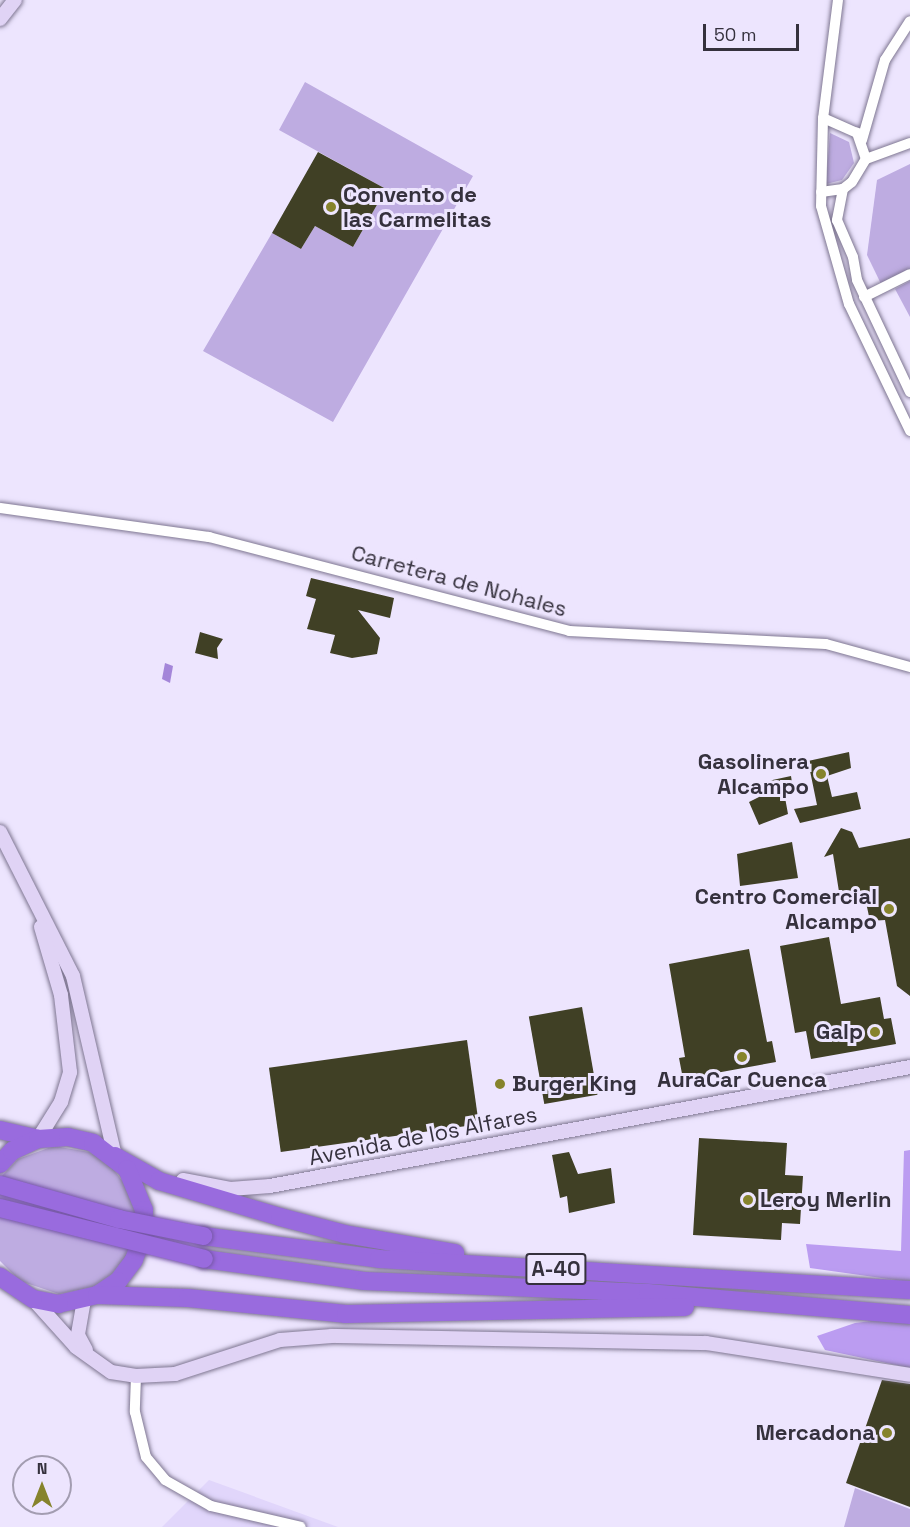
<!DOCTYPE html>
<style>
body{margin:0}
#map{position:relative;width:910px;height:1527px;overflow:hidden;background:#ede5fe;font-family:"Space Grotesk",sans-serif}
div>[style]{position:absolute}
.built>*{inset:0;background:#e1d6fb}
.green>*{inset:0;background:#beace1}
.forest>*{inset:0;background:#bb9cf1}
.water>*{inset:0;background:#a486d9}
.building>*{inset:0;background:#404025;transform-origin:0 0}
.roads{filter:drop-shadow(0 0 2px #7e7691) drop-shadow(0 0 2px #7e7691)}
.street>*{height:10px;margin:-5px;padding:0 5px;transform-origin:5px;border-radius:5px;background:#fff}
.secondary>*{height:14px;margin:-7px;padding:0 7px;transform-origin:7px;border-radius:7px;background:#e0d3f5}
.highway>*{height:18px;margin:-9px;padding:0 9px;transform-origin:9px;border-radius:9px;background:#996bde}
.bridges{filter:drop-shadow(0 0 2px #7657a6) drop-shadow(0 0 2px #7657a6)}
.highway-bridge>*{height:18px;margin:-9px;padding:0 9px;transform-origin:9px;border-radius:9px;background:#996bde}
.dots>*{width:16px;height:16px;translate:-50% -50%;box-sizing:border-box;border:3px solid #ede5fe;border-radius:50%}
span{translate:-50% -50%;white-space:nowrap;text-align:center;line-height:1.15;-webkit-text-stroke:6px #ede5fe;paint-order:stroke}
.shield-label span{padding:2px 4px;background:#ede5fe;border:2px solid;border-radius:4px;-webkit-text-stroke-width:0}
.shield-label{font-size:21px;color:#35313d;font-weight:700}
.poi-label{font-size:22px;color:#35313d;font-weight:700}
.left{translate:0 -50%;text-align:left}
.right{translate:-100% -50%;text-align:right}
.street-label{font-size:22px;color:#35313d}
.north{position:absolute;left:12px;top:1455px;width:60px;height:60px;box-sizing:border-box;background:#ede5fe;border:2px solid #a39db1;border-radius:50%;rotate:0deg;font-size:16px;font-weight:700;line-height:24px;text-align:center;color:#35313d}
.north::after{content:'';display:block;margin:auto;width:21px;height:27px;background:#86832c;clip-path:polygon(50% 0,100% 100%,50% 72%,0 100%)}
.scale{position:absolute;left:703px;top:24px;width:96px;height:27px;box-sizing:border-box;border:3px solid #35313d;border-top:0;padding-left:8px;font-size:18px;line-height:21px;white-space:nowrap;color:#35313d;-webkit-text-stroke:4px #ede5fe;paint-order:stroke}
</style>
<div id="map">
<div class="built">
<i style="clip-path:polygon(209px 1480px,338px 1527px,162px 1527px)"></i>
</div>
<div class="green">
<i style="clip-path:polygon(305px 82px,473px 176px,333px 422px,203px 351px,272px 233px,301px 249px,315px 226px,353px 247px,386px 189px,279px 130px)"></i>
<i style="clip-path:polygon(830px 133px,849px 142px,854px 163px,842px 180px,826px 184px)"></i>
<i style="clip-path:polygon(910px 164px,910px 272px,882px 286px,867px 255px,877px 180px)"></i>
<i style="clip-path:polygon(910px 281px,910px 317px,895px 289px)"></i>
<i style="clip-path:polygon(54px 1146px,89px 1152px,109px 1163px,128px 1189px,135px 1211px,134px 1234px,126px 1256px,112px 1274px,93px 1287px,59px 1294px,20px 1281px,0 1261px,0 1178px,18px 1159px)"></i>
<i style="clip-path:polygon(855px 1488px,910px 1509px,910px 1527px,844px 1527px)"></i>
</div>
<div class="forest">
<i style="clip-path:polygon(910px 1150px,910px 1282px,810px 1268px,806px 1244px,901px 1251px,904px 1151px)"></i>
<i style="clip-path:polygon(888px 1319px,910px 1322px,910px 1368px,825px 1350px,817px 1336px,855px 1323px)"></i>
</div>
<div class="water">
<i style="clip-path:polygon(165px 663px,173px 666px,170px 683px,162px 679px)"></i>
</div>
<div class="building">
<i style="clip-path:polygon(318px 152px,386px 189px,353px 247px,315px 226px,301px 249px,272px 233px)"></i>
<i style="clip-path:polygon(311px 578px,394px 598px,390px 618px,358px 610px,380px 638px,377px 654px,352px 658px,330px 653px,335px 635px,307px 629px,316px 599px,306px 596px)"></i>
<i style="clip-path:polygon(200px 632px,223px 639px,217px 648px,218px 659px,195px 653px)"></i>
<i style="clip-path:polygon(849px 752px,851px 768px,827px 776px,832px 797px,857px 792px,861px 809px,800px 823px,794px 809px,817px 805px,808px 761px)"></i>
<i style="clip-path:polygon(791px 776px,793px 789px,784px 792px,788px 814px,759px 825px,749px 802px,759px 797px,758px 783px)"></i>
<i style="clip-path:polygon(841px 828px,852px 832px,859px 848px,910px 838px,910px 996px,897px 986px,885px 920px,870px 921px,864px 893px,840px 898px,833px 854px,824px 857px)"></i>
<i style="clip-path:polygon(792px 842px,798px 878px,740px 886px,737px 854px)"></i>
<i style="clip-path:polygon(829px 937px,841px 1004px,880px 997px,884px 1019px,891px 1018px,896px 1044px,811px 1059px,806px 1031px,795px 1033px,780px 946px)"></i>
<i style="clip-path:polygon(749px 949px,767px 1042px,772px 1041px,776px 1062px,683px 1079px,679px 1058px,685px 1057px,669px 964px)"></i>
<i style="left:582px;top:1007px;width:89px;height:54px;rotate:80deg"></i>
<i style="left:467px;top:1040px;width:85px;height:200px;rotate:82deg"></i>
<i style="clip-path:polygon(699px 1138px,787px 1143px,785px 1175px,803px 1176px,800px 1224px,782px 1223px,781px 1240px,693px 1235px)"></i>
<i style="clip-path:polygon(569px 1152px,578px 1174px,611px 1168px,615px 1203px,569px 1213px,567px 1196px,560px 1198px,552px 1155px)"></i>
<i style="clip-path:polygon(882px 1380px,910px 1384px,910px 1507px,846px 1483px)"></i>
</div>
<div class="roads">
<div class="street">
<i style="left:838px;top:0;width:119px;rotate:97.2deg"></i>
<i style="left:823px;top:118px;width:88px;rotate:91.3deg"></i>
<i style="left:821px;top:206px;width:102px;rotate:74.1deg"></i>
<i style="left:849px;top:304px;width:141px;rotate:64.3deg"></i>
<i style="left:862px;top:140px;width:83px;rotate:-74deg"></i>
<i style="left:885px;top:60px;width:46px;rotate:-57.3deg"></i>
<i style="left:866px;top:159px;width:47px;rotate:-20deg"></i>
<i style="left:843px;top:189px;width:32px;rotate:101deg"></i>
<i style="left:837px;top:220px;width:40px;rotate:66.6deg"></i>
<i style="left:853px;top:257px;width:23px;rotate:80deg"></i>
<i style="left:857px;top:280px;width:124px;rotate:64.7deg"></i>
<i style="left:821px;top:192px;width:22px;rotate:-8deg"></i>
<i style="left:843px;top:189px;width:11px;rotate:-38deg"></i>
<i style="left:852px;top:182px;width:27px;rotate:-59deg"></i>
<i style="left:866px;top:159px;width:28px;rotate:-109deg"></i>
<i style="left:857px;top:133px;width:37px;rotate:-156deg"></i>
<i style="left:864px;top:297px;width:51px;rotate:-26.6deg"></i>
<i style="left:0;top:508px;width:211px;rotate:7.9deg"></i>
<i style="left:209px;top:537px;width:372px;rotate:14.6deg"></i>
<i style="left:569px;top:631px;width:257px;rotate:2.9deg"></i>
<i style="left:826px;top:644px;width:87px;rotate:15.3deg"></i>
<i style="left:136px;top:1376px;width:36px;rotate:92deg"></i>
<i style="left:135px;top:1412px;width:46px;rotate:76.3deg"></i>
<i style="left:146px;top:1457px;width:30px;rotate:50deg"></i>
<i style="left:165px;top:1480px;width:53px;rotate:29.5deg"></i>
<i style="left:211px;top:1506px;width:92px;rotate:13.1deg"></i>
</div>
<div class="secondary">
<i style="left:0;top:19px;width:24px;rotate:-52deg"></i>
<i style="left:0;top:832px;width:161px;rotate:63.1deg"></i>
<i style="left:73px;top:976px;width:185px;rotate:76.9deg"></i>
<i style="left:38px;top:1139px;width:44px;rotate:-58.1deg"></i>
<i style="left:61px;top:1102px;width:31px;rotate:-73deg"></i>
<i style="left:70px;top:1072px;width:78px;rotate:-96.7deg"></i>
<i style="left:61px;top:995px;width:71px;rotate:-106.4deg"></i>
<i style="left:183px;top:1180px;width:48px;rotate:10.8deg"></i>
<i style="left:230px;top:1189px;width:40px;rotate:-4.3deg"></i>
<i style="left:270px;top:1186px;width:651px;rotate:-10.53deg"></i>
<i style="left:33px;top:1299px;width:64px;rotate:48.1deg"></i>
<i style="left:76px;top:1347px;width:43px;rotate:35.5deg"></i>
<i style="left:111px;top:1372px;width:25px;rotate:9deg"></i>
<i style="left:136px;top:1376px;width:39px;rotate:-3deg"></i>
<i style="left:175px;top:1374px;width:110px;rotate:-17.9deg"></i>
<i style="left:280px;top:1340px;width:52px;rotate:-4.4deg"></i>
<i style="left:332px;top:1336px;width:374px;rotate:1.1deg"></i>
<i style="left:706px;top:1343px;width:206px;rotate:8.9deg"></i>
<i style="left:84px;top:1300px;width:36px;rotate:100deg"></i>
<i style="left:78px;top:1335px;width:17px;rotate:62deg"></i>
</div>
<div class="highway">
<i style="left:0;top:1130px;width:39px;rotate:13deg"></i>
<i style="left:115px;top:1156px;width:51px;rotate:29.6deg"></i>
<i style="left:159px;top:1181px;width:126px;rotate:16.6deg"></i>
<i style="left:280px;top:1217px;width:67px;rotate:14.7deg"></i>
<i style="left:345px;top:1234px;width:112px;rotate:9.8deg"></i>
<i style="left:0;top:1164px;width:18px;rotate:-47deg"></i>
<i style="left:12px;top:1151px;width:29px;rotate:-25deg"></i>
<i style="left:38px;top:1139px;width:30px;rotate:-4deg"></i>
<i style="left:68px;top:1137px;width:26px;rotate:13deg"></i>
<i style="left:93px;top:1143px;width:43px;rotate:37.4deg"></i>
<i style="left:127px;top:1169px;width:44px;rotate:67.5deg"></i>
<i style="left:144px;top:1210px;width:26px;rotate:92deg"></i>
<i style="left:143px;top:1236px;width:26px;rotate:111deg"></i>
<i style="left:134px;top:1260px;width:26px;rotate:127deg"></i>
<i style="left:118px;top:1281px;width:25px;rotate:146deg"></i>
<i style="left:97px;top:1295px;width:39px;rotate:167deg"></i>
<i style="left:59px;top:1304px;width:26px;rotate:-169deg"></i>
<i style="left:33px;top:1299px;width:40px;rotate:-146deg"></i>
<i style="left:203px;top:1236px;width:177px;rotate:7.4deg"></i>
<i style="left:379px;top:1259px;width:532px;rotate:3.34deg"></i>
<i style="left:204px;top:1259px;width:162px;rotate:7.8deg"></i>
<i style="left:364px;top:1281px;width:284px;rotate:2.4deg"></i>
<i style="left:648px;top:1293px;width:263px;rotate:4.8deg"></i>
<i style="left:97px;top:1295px;width:91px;rotate:1.9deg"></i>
<i style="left:188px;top:1298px;width:159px;rotate:5.8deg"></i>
<i style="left:346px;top:1314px;width:339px;rotate:-1.2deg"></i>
</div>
</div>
<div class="bridges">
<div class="highway-bridge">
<i style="left:0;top:1185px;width:124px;rotate:15.9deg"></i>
<i style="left:119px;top:1219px;width:86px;rotate:11.4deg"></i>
<i style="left:0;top:1208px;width:210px;rotate:14deg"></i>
</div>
</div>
<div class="dots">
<i style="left:331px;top:207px;background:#86832c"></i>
<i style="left:821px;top:774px;background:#86832c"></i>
<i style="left:889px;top:909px;background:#86832c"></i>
<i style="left:875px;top:1032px;background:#86832c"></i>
<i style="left:742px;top:1057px;background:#86832c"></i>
<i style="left:500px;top:1084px;background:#86832c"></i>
<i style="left:748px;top:1200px;background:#86832c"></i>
<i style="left:887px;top:1433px;background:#86832c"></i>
</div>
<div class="shield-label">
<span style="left:556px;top:1269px">A-40</span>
</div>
<div class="poi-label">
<span class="left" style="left:343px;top:207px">Convento de<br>las Carmelitas</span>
<span class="right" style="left:809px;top:774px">Gasolinera<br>Alcampo</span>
<span class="right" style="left:877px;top:909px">Centro Comercial<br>Alcampo</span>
<span class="right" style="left:863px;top:1032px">Galp</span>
<span style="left:742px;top:1080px">AuraCar Cuenca</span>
<span class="left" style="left:512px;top:1084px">Burger King</span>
<span class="left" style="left:760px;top:1200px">Leroy Merlin</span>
<span class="right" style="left:875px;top:1433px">Mercadona</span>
</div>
<div class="street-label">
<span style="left:459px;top:581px;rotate:15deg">Carretera de Nohales</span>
<span style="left:423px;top:1136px;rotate:-11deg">Avenida de los Alfares</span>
</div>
<div class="north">N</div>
<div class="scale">50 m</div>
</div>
